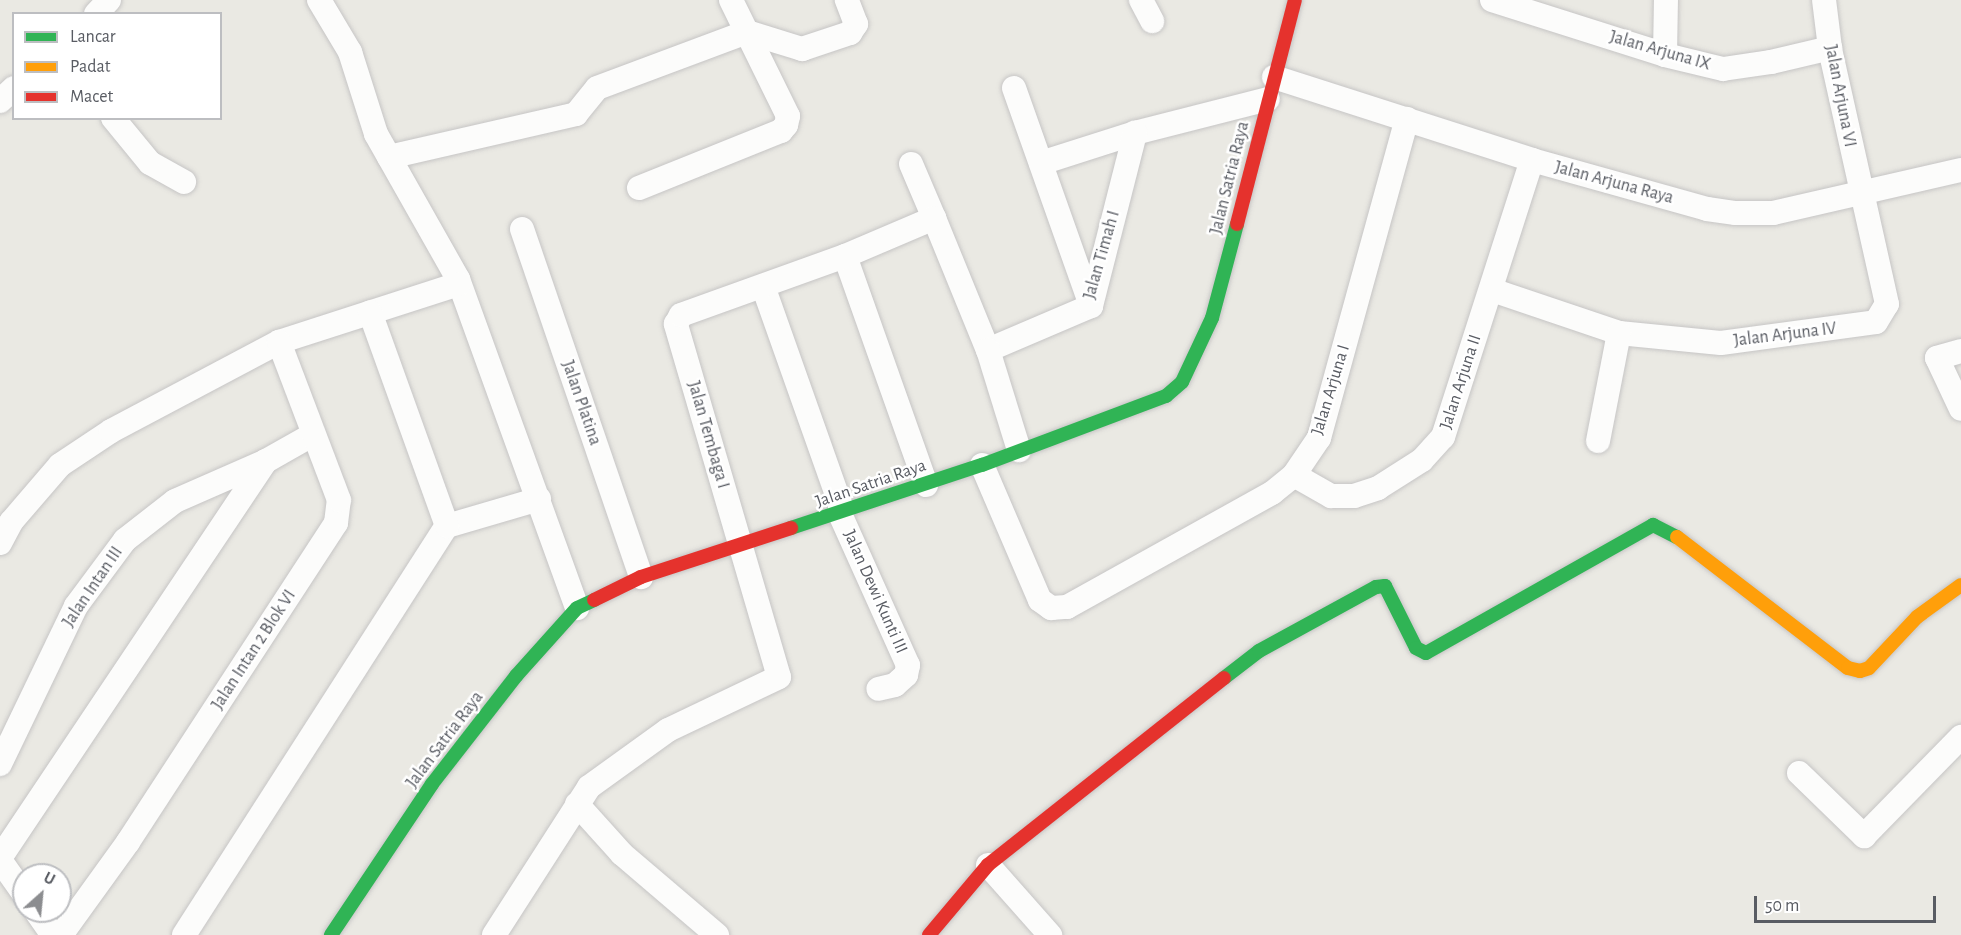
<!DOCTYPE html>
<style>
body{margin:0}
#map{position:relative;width:1961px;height:935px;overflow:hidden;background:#eae9e3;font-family:"Alegreya Sans",sans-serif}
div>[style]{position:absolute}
.roads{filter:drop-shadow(0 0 2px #c6c5c5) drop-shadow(0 0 2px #c6c5c5)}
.street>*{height:24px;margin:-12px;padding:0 12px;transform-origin:12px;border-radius:12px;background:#fcfcfb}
.fast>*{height:14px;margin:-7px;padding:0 7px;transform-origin:7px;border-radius:7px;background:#30b455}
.slow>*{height:14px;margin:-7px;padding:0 7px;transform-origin:7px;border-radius:7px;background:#ff9f0a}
.jam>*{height:14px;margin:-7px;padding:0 7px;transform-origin:7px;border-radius:7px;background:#e5322d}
span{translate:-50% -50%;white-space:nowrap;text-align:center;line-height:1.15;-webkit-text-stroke:5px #fff;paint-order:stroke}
.street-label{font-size:18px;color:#595c63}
.legend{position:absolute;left:12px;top:12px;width:210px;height:108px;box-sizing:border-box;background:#fff;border:2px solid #bdbec1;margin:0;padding:8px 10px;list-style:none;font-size:18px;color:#595c63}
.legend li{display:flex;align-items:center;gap:12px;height:30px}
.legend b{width:30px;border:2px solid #bdbec1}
.north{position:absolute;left:12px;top:863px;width:60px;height:60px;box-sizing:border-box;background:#fff;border:2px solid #bdbec1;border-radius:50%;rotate:27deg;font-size:16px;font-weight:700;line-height:24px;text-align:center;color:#595c63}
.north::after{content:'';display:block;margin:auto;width:21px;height:27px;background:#8c8d90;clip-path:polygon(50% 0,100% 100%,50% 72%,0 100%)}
.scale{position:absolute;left:1754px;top:896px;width:182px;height:27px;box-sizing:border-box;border:3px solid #595c63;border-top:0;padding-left:8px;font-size:18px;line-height:21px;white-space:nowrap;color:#595c63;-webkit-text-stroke:4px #fff;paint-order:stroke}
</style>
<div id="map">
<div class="roads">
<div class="street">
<i style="left:319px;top:0;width:61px;rotate:59.2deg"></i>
<i style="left:350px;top:52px;width:86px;rotate:72.4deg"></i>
<i style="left:376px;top:134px;width:167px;rotate:60.5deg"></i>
<i style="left:458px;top:279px;width:350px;rotate:70.1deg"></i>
<i style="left:1141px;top:0;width:24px;rotate:62deg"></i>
<i style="left:1492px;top:0;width:182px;rotate:17.6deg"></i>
<i style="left:1665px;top:55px;width:60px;rotate:13.6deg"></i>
<i style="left:1723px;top:69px;width:49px;rotate:-8.3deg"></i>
<i style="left:1771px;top:62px;width:61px;rotate:-13.3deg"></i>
<i style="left:96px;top:14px;width:19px;rotate:-47deg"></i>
<i style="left:1665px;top:55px;width:55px;rotate:-89deg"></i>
<i style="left:1274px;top:77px;width:271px;rotate:17.8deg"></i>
<i style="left:1532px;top:160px;width:182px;rotate:15.6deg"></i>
<i style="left:1707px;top:209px;width:29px;rotate:8deg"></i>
<i style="left:1736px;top:213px;width:37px"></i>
<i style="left:1773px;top:213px;width:193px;rotate:-12.9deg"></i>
<i style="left:1014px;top:88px;width:231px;rotate:70.5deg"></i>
<i style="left:0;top:101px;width:19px;rotate:-43deg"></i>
<i style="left:113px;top:118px;width:58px;rotate:50.6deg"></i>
<i style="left:150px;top:163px;width:39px;rotate:29deg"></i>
<i style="left:389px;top:157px;width:192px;rotate:-12.9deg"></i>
<i style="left:576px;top:114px;width:33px;rotate:-51deg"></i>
<i style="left:597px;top:88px;width:160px;rotate:-20.5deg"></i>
<i style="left:747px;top:32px;width:58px;rotate:17.2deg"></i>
<i style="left:802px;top:49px;width:51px;rotate:-18.4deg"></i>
<i style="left:850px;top:33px;width:11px;rotate:-56deg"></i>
<i style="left:856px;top:24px;width:26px;rotate:-111deg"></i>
<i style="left:1041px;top:163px;width:99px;rotate:-17.7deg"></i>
<i style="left:1135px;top:133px;width:137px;rotate:-14.3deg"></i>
<i style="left:911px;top:164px;width:59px;rotate:66.9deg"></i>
<i style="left:639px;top:188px;width:153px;rotate:-21.9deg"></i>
<i style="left:781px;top:131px;width:8px;rotate:-50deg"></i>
<i style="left:786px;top:125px;width:9px;rotate:-77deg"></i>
<i style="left:788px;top:116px;width:129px;rotate:-116.2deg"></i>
<i style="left:522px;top:229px;width:368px;rotate:71.1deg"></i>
<i style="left:845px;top:256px;width:243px;rotate:70.5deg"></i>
<i style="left:763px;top:286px;width:231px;rotate:70.5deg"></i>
<i style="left:840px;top:504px;width:10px;rotate:90deg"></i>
<i style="left:840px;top:514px;width:166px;rotate:65.8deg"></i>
<i style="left:908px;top:665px;width:10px;rotate:101deg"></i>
<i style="left:906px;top:675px;width:15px;rotate:138deg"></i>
<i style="left:895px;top:685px;width:17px;rotate:167deg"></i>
<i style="left:1492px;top:290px;width:134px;rotate:18.7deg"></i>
<i style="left:1619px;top:333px;width:102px;rotate:5.6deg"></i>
<i style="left:1721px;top:343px;width:156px;rotate:-7.7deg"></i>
<i style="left:1876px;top:322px;width:21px;rotate:-59deg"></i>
<i style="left:1887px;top:304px;width:262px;rotate:-102.6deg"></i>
<i style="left:1830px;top:48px;width:48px;rotate:-97.1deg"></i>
<i style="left:988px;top:350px;width:112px;rotate:-23.1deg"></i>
<i style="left:1091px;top:306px;width:179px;rotate:-75.7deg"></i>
<i style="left:1961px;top:351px;width:25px;rotate:164deg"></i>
<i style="left:1937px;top:358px;width:56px;rotate:64.8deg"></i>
<i style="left:1598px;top:441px;width:110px;rotate:-79deg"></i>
<i style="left:982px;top:465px;width:147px;rotate:66.8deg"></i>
<i style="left:1040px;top:600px;width:14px;rotate:36deg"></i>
<i style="left:1051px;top:608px;width:16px;rotate:-4deg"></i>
<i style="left:1067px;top:607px;width:235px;rotate:-29.1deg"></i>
<i style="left:1272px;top:493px;width:28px;rotate:-39deg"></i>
<i style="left:1294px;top:475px;width:45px;rotate:-56deg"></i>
<i style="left:1319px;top:438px;width:331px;rotate:-74.6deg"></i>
<i style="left:1294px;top:475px;width:43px;rotate:29.6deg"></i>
<i style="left:1331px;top:496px;width:23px"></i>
<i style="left:1354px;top:496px;width:25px;rotate:-18deg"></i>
<i style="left:1378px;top:488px;width:52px;rotate:-32.5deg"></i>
<i style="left:1422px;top:460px;width:31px;rotate:-48deg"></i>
<i style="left:1443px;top:437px;width:291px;rotate:-72.2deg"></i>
<i style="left:447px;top:526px;width:96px;rotate:-16.4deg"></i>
<i style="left:0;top:543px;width:24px;rotate:-62deg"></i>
<i style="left:11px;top:522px;width:75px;rotate:-49.3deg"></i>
<i style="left:60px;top:465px;width:61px;rotate:-33.7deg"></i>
<i style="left:111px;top:431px;width:190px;rotate:-27.9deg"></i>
<i style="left:279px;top:342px;width:189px;rotate:-17.9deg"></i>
<i style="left:0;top:764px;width:175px;rotate:-64.3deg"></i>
<i style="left:76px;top:606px;width:82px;rotate:-53.4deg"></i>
<i style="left:125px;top:540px;width:63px;rotate:-38deg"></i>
<i style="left:175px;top:501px;width:99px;rotate:-23.7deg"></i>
<i style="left:266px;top:461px;width:53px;rotate:-29.5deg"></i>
<i style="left:1799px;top:773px;width:91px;rotate:44.1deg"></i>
<i style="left:1864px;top:836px;width:139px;rotate:-45.6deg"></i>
<i style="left:577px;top:804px;width:67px;rotate:48deg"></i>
<i style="left:622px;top:854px;width:125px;rotate:40.5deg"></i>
<i style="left:0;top:858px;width:478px;rotate:-56.2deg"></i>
<i style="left:0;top:860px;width:42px;rotate:54.8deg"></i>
<i style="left:988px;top:865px;width:94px;rotate:48.5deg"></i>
<i style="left:36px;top:911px;width:29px;rotate:55deg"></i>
<i style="left:61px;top:935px;width:115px;rotate:-54.2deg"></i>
<i style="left:128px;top:842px;width:381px;rotate:-56.9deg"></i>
<i style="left:336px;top:523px;width:23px;rotate:-83deg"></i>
<i style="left:339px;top:500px;width:169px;rotate:-110.8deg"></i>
<i style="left:184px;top:935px;width:486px;rotate:-57.3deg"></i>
<i style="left:447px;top:526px;width:227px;rotate:-109.8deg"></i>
<i style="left:494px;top:935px;width:176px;rotate:-57.3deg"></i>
<i style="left:589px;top:787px;width:97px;rotate:-35.8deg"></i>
<i style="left:668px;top:730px;width:123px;rotate:-25.5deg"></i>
<i style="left:779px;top:677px;width:368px;rotate:-106.3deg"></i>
<i style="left:676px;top:324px;width:10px;rotate:-61deg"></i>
<i style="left:681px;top:315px;width:174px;rotate:-19.8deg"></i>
<i style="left:845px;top:256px;width:97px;rotate:-23.1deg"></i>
<i style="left:934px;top:218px;width:143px;rotate:67.8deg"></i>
<i style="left:988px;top:350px;width:105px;rotate:72.8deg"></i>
</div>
<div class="fast">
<i style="left:791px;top:528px;width:201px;rotate:-18.3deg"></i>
<i style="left:982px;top:465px;width:197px;rotate:-20.6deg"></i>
<i style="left:1166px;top:396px;width:21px;rotate:-41deg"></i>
<i style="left:1182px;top:382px;width:71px;rotate:-64.9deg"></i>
<i style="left:1212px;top:318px;width:97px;rotate:-75.1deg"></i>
<i style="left:1224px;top:678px;width:44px;rotate:-37.6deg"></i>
<i style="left:1259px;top:651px;width:133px;rotate:-28.7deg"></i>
<i style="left:1376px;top:587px;width:9px;rotate:-6deg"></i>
<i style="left:1385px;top:586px;width:69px;rotate:63.4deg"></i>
<i style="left:1416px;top:648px;width:11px;rotate:27deg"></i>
<i style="left:1426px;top:653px;width:261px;rotate:-29.4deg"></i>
<i style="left:1653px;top:525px;width:27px;rotate:27deg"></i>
<i style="left:331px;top:935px;width:182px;rotate:-56.2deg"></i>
<i style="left:432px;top:784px;width:137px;rotate:-52.1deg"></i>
<i style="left:516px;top:676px;width:91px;rotate:-48.1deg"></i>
<i style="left:577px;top:608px;width:19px;rotate:-25deg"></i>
</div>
<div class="slow">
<i style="left:1677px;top:537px;width:215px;rotate:37.5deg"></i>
<i style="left:1848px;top:668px;width:12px;rotate:14deg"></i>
<i style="left:1860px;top:671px;width:9px;rotate:-18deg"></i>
<i style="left:1869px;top:668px;width:70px;rotate:-46.7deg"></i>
<i style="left:1917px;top:617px;width:54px;rotate:-36deg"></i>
</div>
<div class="jam">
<i style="left:1237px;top:224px;width:231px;rotate:-75.5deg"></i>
<i style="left:594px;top:600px;width:52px;rotate:-26.1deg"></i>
<i style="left:641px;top:577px;width:158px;rotate:-18.1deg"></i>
<i style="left:929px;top:935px;width:92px;rotate:-49.9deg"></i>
<i style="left:988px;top:865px;width:301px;rotate:-38.4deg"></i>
</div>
</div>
<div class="street-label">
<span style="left:1660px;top:51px;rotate:16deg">Jalan Arjuna IX</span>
<span style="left:1840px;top:96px;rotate:79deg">Jalan Arjuna VI</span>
<span style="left:1230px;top:178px;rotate:-76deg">Jalan Satria Raya</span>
<span style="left:1614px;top:183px;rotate:15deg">Jalan Arjuna Raya</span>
<span style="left:1102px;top:255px;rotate:-74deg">Jalan Timah I</span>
<span style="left:1785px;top:335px;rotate:-7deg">Jalan Arjuna IV</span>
<span style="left:1461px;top:382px;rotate:-72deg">Jalan Arjuna II</span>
<span style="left:1331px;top:390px;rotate:-73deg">Jalan Arjuna I</span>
<span style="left:581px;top:403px;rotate:71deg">Jalan Platina</span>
<span style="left:708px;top:435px;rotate:74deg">Jalan Tembaga I</span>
<span style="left:871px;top:484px;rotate:-19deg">Jalan Satria Raya</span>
<span style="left:93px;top:587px;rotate:-56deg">Jalan Intan III</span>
<span style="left:875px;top:592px;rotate:66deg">Jalan Dewi Kunti III</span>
<span style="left:254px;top:650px;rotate:-57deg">Jalan Intan 2 Blok VI</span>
<span style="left:445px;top:740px;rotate:-53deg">Jalan Satria Raya</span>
</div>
<ul class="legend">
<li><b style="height:8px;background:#30b455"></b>Lancar</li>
<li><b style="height:8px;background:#ff9f0a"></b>Padat</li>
<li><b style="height:8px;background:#e5322d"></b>Macet</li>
</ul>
<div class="north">U</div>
<div class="scale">50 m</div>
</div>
